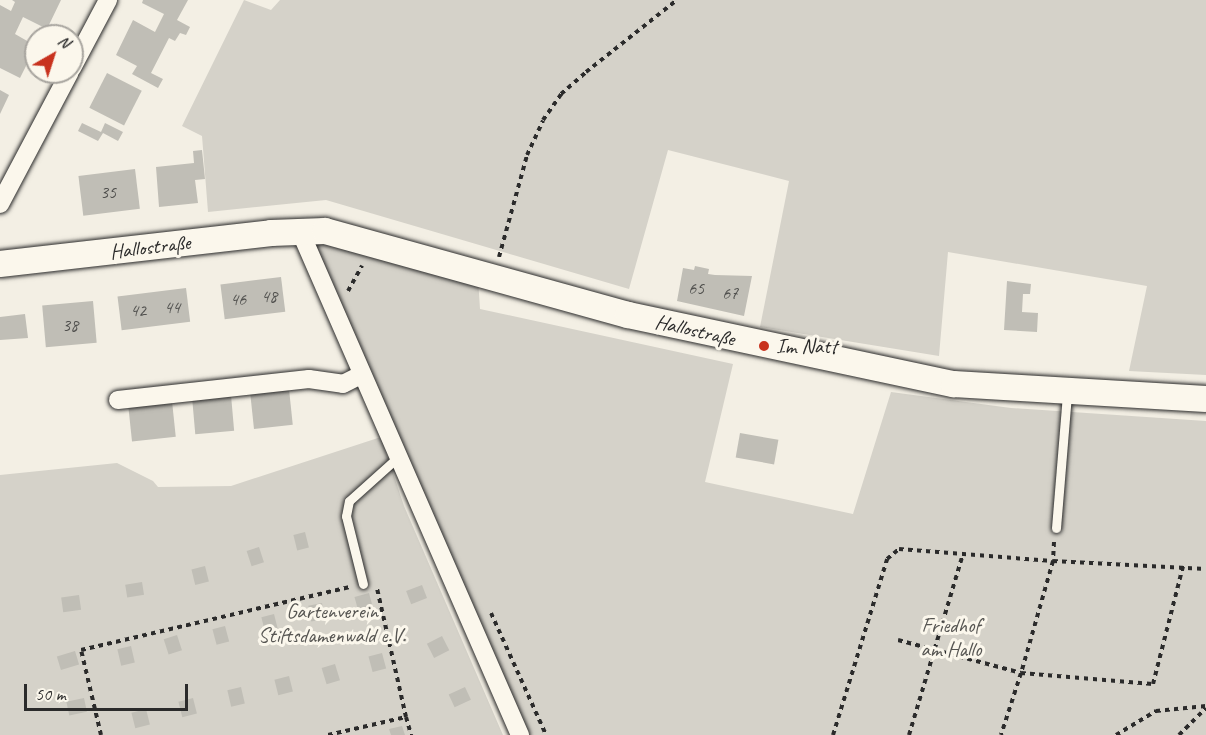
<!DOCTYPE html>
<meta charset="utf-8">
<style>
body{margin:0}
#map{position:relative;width:1206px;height:735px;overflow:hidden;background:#f3efe4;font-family:Caveat,sans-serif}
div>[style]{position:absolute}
.green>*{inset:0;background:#d5d2c9}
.building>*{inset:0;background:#c0beb6;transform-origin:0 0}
.path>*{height:4px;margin-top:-2px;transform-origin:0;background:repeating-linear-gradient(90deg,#2b2b2b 0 4.5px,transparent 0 9px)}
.roads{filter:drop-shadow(0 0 2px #2b2b2b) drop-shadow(0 0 2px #2b2b2b)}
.service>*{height:9px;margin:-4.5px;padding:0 4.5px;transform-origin:4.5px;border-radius:4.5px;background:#fbf7ec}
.minor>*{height:18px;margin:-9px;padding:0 9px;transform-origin:9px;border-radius:9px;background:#fbf7ec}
.secondary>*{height:26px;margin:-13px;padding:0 13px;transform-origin:13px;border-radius:13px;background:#fbf7ec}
.dots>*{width:16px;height:16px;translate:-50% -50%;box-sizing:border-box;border:3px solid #fbf7ec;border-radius:50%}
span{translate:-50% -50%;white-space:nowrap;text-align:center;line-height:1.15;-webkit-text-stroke:6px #fbf7ec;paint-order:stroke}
.number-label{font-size:18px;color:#50504e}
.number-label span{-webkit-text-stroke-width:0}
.street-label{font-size:21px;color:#2b2b2b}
.poi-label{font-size:21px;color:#2b2b2b}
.left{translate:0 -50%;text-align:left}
.park-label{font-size:21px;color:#565552}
.north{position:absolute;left:24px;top:24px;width:60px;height:60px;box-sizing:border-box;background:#fbf7ec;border:2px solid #a8a59f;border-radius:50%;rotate:39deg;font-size:16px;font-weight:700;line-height:24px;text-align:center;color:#2b2b2b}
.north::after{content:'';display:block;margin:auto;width:21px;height:27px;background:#c8321e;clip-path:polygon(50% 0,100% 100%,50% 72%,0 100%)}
.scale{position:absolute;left:24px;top:684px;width:164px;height:27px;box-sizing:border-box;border:3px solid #2b2b2b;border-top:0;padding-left:8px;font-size:18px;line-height:21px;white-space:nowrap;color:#2b2b2b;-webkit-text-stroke:4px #fbf7ec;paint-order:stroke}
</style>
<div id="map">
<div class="green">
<i style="clip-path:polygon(244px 0,271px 10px,280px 0,1206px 0,1206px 375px,1129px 371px,1147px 286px,948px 252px,939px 356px,760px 327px,789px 181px,668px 150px,629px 289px,326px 200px,208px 212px,202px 136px,182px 126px)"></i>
<i style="clip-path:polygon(305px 236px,478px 278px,480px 309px,733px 364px,705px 482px,853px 514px,891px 392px,1011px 408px,1206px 421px,1206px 735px,525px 735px)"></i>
<i style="clip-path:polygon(381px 437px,404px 506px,503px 735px,0 735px,0 475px,117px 463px,153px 481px,158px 487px,231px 486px)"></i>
</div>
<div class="building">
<i style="clip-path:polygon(12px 0,61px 0,47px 29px,23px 17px,15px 34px,36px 46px,20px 78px,0 68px,0 5px,11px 11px,15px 2px)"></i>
<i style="clip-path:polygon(143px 0,188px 0,177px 20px,190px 27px,186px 35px,180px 33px,175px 41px,169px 38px,151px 73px,163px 79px,158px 88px,132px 74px,137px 66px,116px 55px,133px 20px,155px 32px,164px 14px,142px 3px)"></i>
<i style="left:107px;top:73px;width:39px;height:39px;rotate:27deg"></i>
<i style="clip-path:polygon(0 90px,9px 95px,0 114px)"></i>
<i style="clip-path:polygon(82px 123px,101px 132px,105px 123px,123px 132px,118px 141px,103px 133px,98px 141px,78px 131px)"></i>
<i style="clip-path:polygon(202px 150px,205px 179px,195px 180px,198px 203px,159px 207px,156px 167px,194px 163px,193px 151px)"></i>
<i style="left:135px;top:169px;width:40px;height:57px;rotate:83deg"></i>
<i style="clip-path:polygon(695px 266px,709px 269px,708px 274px,715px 275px,752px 276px,744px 316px,677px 301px,683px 268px,694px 270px)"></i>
<i style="left:281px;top:277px;width:35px;height:61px;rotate:83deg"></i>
<i style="clip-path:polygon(1007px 281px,1031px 284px,1030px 294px,1023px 294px,1022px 312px,1038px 313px,1037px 332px,1004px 330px)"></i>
<i style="left:186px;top:288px;width:34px;height:69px;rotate:83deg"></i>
<i style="left:93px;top:301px;width:42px;height:51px;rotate:85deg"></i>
<i style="clip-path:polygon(25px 314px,28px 338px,0 340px,0 317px)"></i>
<i style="left:289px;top:389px;width:36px;height:39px;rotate:84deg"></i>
<i style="left:231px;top:395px;width:36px;height:39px;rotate:85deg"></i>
<i style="left:172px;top:401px;width:36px;height:44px;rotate:84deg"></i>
<i style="left:740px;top:433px;width:39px;height:25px;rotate:10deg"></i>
<i style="left:305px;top:532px;width:16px;height:12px;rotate:76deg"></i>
<i style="left:259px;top:547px;width:16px;height:13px;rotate:72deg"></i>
<i style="left:205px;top:566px;width:16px;height:14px;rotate:76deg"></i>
<i style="left:142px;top:582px;width:13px;height:17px;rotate:81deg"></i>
<i style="left:422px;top:585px;width:14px;height:17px;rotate:69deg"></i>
<i style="left:369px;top:593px;width:16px;height:15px;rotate:75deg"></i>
<i style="left:79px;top:595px;width:15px;height:18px;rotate:82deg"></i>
<i style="left:322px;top:603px;width:16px;height:14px;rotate:79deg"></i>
<i style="left:274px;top:614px;width:16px;height:13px;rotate:76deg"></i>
<i style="left:225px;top:626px;width:16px;height:13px;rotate:75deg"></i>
<i style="left:177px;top:635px;width:16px;height:14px;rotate:72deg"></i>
<i style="left:442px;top:636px;width:16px;height:17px;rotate:63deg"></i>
<i style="left:131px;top:646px;width:17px;height:14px;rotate:77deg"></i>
<i style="left:75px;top:651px;width:14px;height:19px;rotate:73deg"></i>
<i style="left:382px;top:653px;width:16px;height:14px;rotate:75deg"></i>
<i style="left:335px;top:664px;width:17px;height:14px;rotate:73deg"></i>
<i style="left:289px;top:676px;width:16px;height:15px;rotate:76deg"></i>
<i style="left:241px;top:687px;width:17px;height:14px;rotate:77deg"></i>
<i style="left:465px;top:687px;width:14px;height:18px;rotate:65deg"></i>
<i style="left:84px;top:698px;width:14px;height:18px;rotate:78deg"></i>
<i style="left:193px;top:698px;width:16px;height:15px;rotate:76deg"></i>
<i style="left:146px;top:709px;width:16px;height:15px;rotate:76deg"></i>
<i style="clip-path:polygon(402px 726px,405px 735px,391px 735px,389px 729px)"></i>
</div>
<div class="path">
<i style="left:499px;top:257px;width:106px;rotate:-74.6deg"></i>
<i style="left:527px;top:155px;width:38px;rotate:-65deg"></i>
<i style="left:543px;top:120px;width:32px;rotate:-55deg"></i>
<i style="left:561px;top:94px;width:33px;rotate:-41deg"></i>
<i style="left:586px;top:72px;width:116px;rotate:-38.4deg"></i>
<i style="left:348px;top:291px;width:29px;rotate:-61deg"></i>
<i style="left:1054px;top:542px;width:19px;rotate:93deg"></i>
<i style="left:1053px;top:561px;width:153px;rotate:3deg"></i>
<i style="left:491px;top:613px;width:134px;rotate:65.7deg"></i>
<i style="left:898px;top:640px;width:127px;rotate:15deg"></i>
<i style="left:1021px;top:673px;width:65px;rotate:107.9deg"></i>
<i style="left:406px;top:717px;width:19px;rotate:74deg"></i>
<i style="left:101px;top:735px;width:87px;rotate:-103.2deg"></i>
<i style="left:81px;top:650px;width:275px;rotate:-13.2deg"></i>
<i style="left:328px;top:735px;width:80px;rotate:-13deg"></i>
<i style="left:406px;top:717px;width:132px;rotate:-102.7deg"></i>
<i style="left:833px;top:735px;width:184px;rotate:-72.9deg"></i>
<i style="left:887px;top:559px;width:16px;rotate:-40deg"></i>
<i style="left:899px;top:549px;width:154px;rotate:4.5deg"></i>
<i style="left:1053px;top:561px;width:116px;rotate:105.9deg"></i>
<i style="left:1021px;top:673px;width:132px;rotate:4.8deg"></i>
<i style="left:1153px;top:684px;width:122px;rotate:-75.7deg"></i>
<i style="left:909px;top:735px;width:189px;rotate:-73.4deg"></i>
<i style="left:1116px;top:735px;width:47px;rotate:-31deg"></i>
<i style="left:1156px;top:711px;width:50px;rotate:-5.7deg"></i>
<i style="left:1179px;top:735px;width:38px;rotate:-45deg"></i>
</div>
<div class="roads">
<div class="service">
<i style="left:1056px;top:528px;width:135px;rotate:-85.3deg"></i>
<i style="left:363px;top:584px;width:70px;rotate:-104deg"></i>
<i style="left:346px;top:516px;width:15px;rotate:-79deg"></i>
<i style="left:349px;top:501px;width:64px;rotate:-41.9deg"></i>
</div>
<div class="minor">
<i style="left:72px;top:68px;width:77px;rotate:-62.1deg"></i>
<i style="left:0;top:204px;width:149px;rotate:-62.1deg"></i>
<i style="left:300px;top:231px;width:550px;rotate:66.42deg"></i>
<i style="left:118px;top:400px;width:192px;rotate:-6.3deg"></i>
<i style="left:309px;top:379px;width:34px;rotate:8deg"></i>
<i style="left:343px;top:384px;width:20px;rotate:-27deg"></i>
</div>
<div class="secondary">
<i style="left:0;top:264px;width:273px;rotate:-6.5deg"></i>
<i style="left:271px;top:233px;width:54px;rotate:-2.1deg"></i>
<i style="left:325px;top:231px;width:314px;rotate:15.5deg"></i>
<i style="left:628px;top:315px;width:333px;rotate:12deg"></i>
<i style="left:954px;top:384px;width:252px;rotate:3.4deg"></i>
</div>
</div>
<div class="dots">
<i style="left:764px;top:346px;background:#c8321e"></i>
</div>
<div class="number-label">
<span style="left:108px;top:192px">35</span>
<span style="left:696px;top:288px">65</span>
<span style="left:730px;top:293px">67</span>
<span style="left:269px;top:296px">48</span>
<span style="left:238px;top:299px">46</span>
<span style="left:172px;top:307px">44</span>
<span style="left:138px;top:310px">42</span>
<span style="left:70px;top:325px">38</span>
</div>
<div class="street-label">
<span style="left:150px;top:247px;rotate:-7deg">Hallostraße</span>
<span style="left:695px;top:330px;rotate:13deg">Hallostraße</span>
</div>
<div class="poi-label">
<span class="left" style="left:776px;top:346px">Im Natt</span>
</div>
<div class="park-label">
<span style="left:332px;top:623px">Gartenverein<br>Stiftsdamenwald e.V.</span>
<span style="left:951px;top:637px">Friedhof<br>am Hallo</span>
</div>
<div class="north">N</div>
<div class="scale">50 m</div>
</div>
